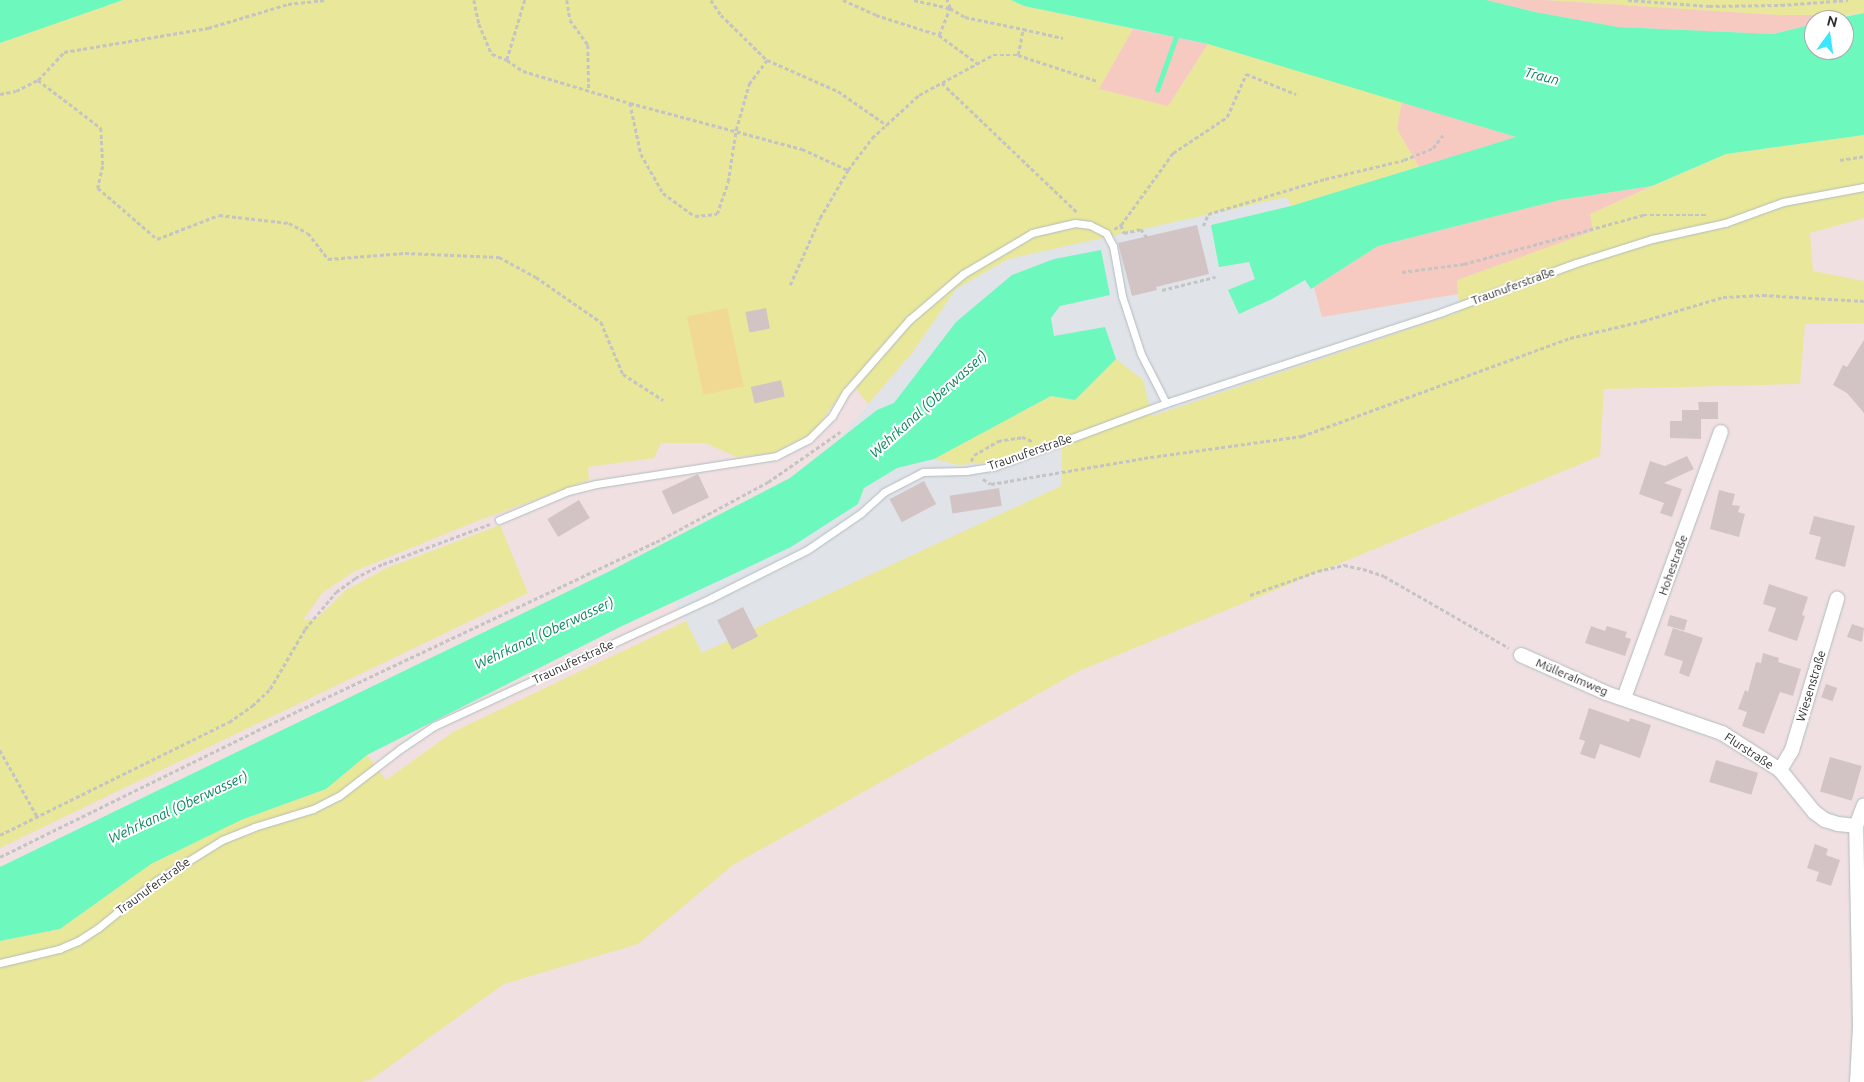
<!DOCTYPE html>
<meta charset="utf-8">
<style>
body{margin:0}
#map{position:relative;width:1864px;height:1082px;overflow:hidden;background:#f0e0e1;font-family:Ubuntu,sans-serif}
div>[style]{position:absolute}
.industrial>*{inset:0;background:#e0e3e8}
.green>*{inset:0;background:#e9e799}
.sand>*{inset:0;background:#f6cac1}
.pitch>*{inset:0;background:#f1d994;transform-origin:0 0}
.water>*{inset:0;background:#6df8be}
.stream>*{height:4.5px;margin:-2.25px;padding:0 2.25px;transform-origin:2.25px;border-radius:2.25px;background:#6df8be}
.building>*{inset:0;background:#d2c4c5;transform-origin:0 0}
.path>*{height:2.5px;margin-top:-1.25px;transform-origin:0;background:repeating-linear-gradient(90deg,#c4c4c4 0 4px,transparent 0 6.5px)}
.roads{filter:drop-shadow(0 0 1px #b0bcbe) drop-shadow(0 0 1px #b0bcbe)}
.service>*{height:7px;margin:-3.5px;padding:0 3.5px;transform-origin:3.5px;border-radius:3.5px;background:#fff}
.minor>*{height:14px;margin:-7px;padding:0 7px;transform-origin:7px;border-radius:7px;background:#fff}
span{translate:-50% -50%;white-space:nowrap;text-align:center;line-height:1.15;-webkit-text-stroke:4px #fff;paint-order:stroke}
.street-label{font-size:12px;color:#2e2e2e}
.water-label{font-size:14px;color:#07855a;font-style:italic}
.north{position:absolute;left:1804px;top:10px;width:50px;height:50px;box-sizing:border-box;background:#fff;border:1px solid #ababab;border-radius:50%;rotate:14deg;font-size:14px;font-weight:700;line-height:20px;text-align:center;color:#2e2e2e}
.north::after{content:'';display:block;margin:auto;width:18px;height:22px;background:#3de6ff;clip-path:polygon(50% 0,100% 100%,50% 72%,0 100%)}
</style>
<div id="map">
<div class="industrial">
<i style="clip-path:polygon(1288px 196px,1322px 316px,1458px 294px,1460px 312px,1152px 416px,1143px 380px,935px 459px,959px 465px,1001px 461px,1059px 437px,1062px 446px,1061px 486px,702px 653px,675px 601px,791px 547px,857px 504px,837px 442px,912px 353px,956px 289px,1008px 259px)"></i>
</div>
<div class="green">
<i style="clip-path:polygon(123px 0,1011px 0,1024px 6px,1133px 29px,1100px 89px,1168px 106px,1208px 44px,1402px 102px,1397px 129px,1419px 167px,1291px 206px,1287px 197px,1008px 259px,956px 289px,912px 353px,868px 404px,850px 381px,813px 433px,773px 453px,737px 457px,705px 443px,661px 443px,654px 458px,588px 467px,589px 480px,477px 521px,355px 571px,322px 593px,303px 620px,316px 619px,346px 590px,387px 568px,500px 525px,528px 593px,0 848px,0 43px)"></i>
<i style="clip-path:polygon(1544px 0,1864px 0,1864px 13px,1847px 15px,1777px 15px)"></i>
<i style="clip-path:polygon(1864px 135px,1864px 218px,1810px 233px,1813px 271px,1864px 281px,1864px 323px,1805px 324px,1800px 384px,1604px 389px,1600px 456px,1079px 671px,733px 865px,638px 944px,504px 984px,372px 1079px,361px 1082px,0 1082px,0 941px,60px 929px,151px 864px,241px 820px,326px 789px,367px 755px,386px 780px,453px 732px,686px 621px,702px 653px,1061px 486px,1062px 446px,1059px 438px,1001px 461px,959px 465px,934px 459px,1051px 396px,1075px 400px,1116px 359px,1143px 380px,1152px 416px,1460px 312px,1457px 280px,1592px 231px,1590px 214px,1726px 154px)"></i>
</div>
<div class="sand">
<i style="clip-path:polygon(1486px 0,1544px 0,1777px 15px,1847px 15px,1829px 20px,1814px 20px,1814px 24px,1773px 34px,1618px 27px,1535px 12px)"></i>
<i style="clip-path:polygon(1133px 29px,1208px 44px,1168px 106px,1099px 89px)"></i>
<i style="clip-path:polygon(1402px 102px,1517px 137px,1419px 167px,1397px 129px)"></i>
<i style="clip-path:polygon(1652px 186px,1590px 214px,1593px 231px,1457px 280px,1458px 294px,1322px 317px,1314px 287px,1378px 246px,1560px 200px)"></i>
</div>
<div class="pitch">
<i style="left:727px;top:308px;width:80px;height:41px;rotate:78deg"></i>
</div>
<div class="water">
<i style="clip-path:polygon(0 0,123px 0,0 43px)"></i>
<i style="clip-path:polygon(1011px 0,1486px 0,1535px 12px,1618px 27px,1773px 34px,1814px 24px,1814px 50px,1844px 50px,1844px 20px,1829px 20px,1864px 13px,1864px 135px,1726px 154px,1652px 186px,1560px 200px,1378px 246px,1311px 289px,1305px 280px,1272px 299px,1239px 314px,1228px 290px,1255px 279px,1249px 262px,1219px 267px,1211px 225px,1291px 206px,1516px 137px,1208px 44px,1024px 6px)"></i>
<i style="clip-path:polygon(1101px 250px,1110px 295px,1060px 306px,1051px 318px,1054px 336px,1105px 327px,1116px 359px,1075px 400px,1051px 396px,934px 459px,897px 468px,864px 488px,858px 504px,791px 547px,620px 627px,367px 755px,326px 789px,241px 820px,151px 864px,60px 929px,0 941px,0 867px,610px 571px,790px 478px,877px 410px,894px 403px,956px 322px,1012px 275px,1054px 259px)"></i>
</div>
<div class="stream">
<i style="left:1157px;top:90px;width:56px;rotate:-70.3deg"></i>
<i style="left:1176px;top:37px;width:5px;rotate:-37deg"></i>
</div>
<div class="building">
<i style="clip-path:polygon(1197px 225px,1209px 274px,1156px 287px,1157px 290px,1132px 296px,1118px 243px)"></i>
<i style="left:766px;top:308px;width:21px;height:21px;rotate:79deg"></i>
<i style="clip-path:polygon(1864px 340px,1864px 413px,1847px 393px,1833px 385px,1843px 365px,1847px 367px)"></i>
<i style="left:781px;top:380px;width:17px;height:31px;rotate:77deg"></i>
<i style="clip-path:polygon(1698px 402px,1718px 402px,1718px 419px,1701px 419px,1701px 439px,1670px 438px,1670px 421px,1682px 421px,1682px 410px,1699px 410px)"></i>
<i style="clip-path:polygon(1687px 456px,1694px 469px,1664px 483px,1682px 489px,1672px 517px,1660px 513px,1664px 503px,1639px 494px,1650px 461px,1665px 466px)"></i>
<i style="left:698px;top:474px;width:26px;height:40px;rotate:65deg"></i>
<i style="left:924px;top:481px;width:26px;height:39px;rotate:62deg"></i>
<i style="left:999px;top:488px;width:18px;height:50px;rotate:81deg"></i>
<i style="clip-path:polygon(1719px 490px,1735px 494px,1732px 505px,1740px 506px,1738px 512px,1745px 514px,1739px 537px,1710px 529px)"></i>
<i style="left:579px;top:500px;width:21px;height:37px;rotate:59deg"></i>
<i style="clip-path:polygon(1814px 516px,1855px 526px,1845px 567px,1815px 559px,1821px 537px,1809px 534px)"></i>
<i style="clip-path:polygon(1769px 584px,1808px 597px,1802px 615px,1805px 616px,1797px 641px,1768px 631px,1776px 608px,1763px 604px)"></i>
<i style="left:743px;top:607px;width:33px;height:29px;rotate:63deg"></i>
<i style="left:1670px;top:615px;width:18px;height:11px;rotate:16deg"></i>
<i style="clip-path:polygon(1852px 624px,1864px 628px,1862px 642px,1847px 637px)"></i>
<i style="clip-path:polygon(1591px 626px,1605px 631px,1607px 626px,1627px 632px,1625px 637px,1631px 639px,1625px 656px,1585px 643px)"></i>
<i style="clip-path:polygon(1673px 628px,1703px 638px,1689px 677px,1679px 673px,1683px 661px,1664px 655px)"></i>
<i style="clip-path:polygon(1763px 653px,1779px 658px,1778px 662px,1801px 669px,1793px 696px,1780px 692px,1764px 734px,1742px 726px,1747px 712px,1738px 709px,1745px 690px,1748px 692px,1756px 662px,1761px 663px)"></i>
<i style="left:1826px;top:684px;width:12px;height:14px;rotate:20deg"></i>
<i style="clip-path:polygon(1589px 708px,1629px 722px,1630px 718px,1651px 725px,1640px 758px,1600px 744px,1595px 759px,1580px 754px,1585px 741px,1579px 739px)"></i>
<i style="left:1830px;top:757px;width:33px;height:36px;rotate:16deg"></i>
<i style="left:1716px;top:760px;width:44px;height:23px;rotate:17deg"></i>
<i style="clip-path:polygon(1815px 844px,1828px 849px,1826px 855px,1840px 860px,1831px 886px,1816px 881px,1819px 872px,1807px 868px)"></i>
</div>
<div class="path">
<i style="left:474px;top:0;width:25px;rotate:78deg"></i>
<i style="left:479px;top:24px;width:33px;rotate:67deg"></i>
<i style="left:492px;top:54px;width:16px;rotate:22deg"></i>
<i style="left:525px;top:0;width:63px;rotate:106.7deg"></i>
<i style="left:507px;top:60px;width:19px;rotate:35deg"></i>
<i style="left:523px;top:71px;width:112px;rotate:16.7deg"></i>
<i style="left:630px;top:103px;width:178px;rotate:15deg"></i>
<i style="left:802px;top:149px;width:51px;rotate:24.5deg"></i>
<i style="left:567px;top:0;width:20px;rotate:81deg"></i>
<i style="left:570px;top:20px;width:31px;rotate:54deg"></i>
<i style="left:588px;top:45px;width:46px;rotate:88.8deg"></i>
<i style="left:711px;top:0;width:18px;rotate:56deg"></i>
<i style="left:721px;top:15px;width:64px;rotate:44.4deg"></i>
<i style="left:767px;top:60px;width:77px;rotate:23.6deg"></i>
<i style="left:838px;top:91px;width:60px;rotate:34.8deg"></i>
<i style="left:843px;top:0;width:36px;rotate:24deg"></i>
<i style="left:876px;top:15px;width:66px;rotate:17.6deg"></i>
<i style="left:939px;top:35px;width:47px;rotate:36.4deg"></i>
<i style="left:914px;top:0;width:37px;rotate:13deg"></i>
<i style="left:950px;top:8px;width:17px;rotate:31deg"></i>
<i style="left:965px;top:17px;width:59px;rotate:11.7deg"></i>
<i style="left:1628px;top:0;width:81px;rotate:4.2deg"></i>
<i style="left:1709px;top:6px;width:72px;rotate:-0.8deg"></i>
<i style="left:1781px;top:5px;width:67px;rotate:-4.3deg"></i>
<i style="left:939px;top:35px;width:29px;rotate:-68deg"></i>
<i style="left:950px;top:8px;width:9px;rotate:-111deg"></i>
<i style="left:1018px;top:55px;width:26px;rotate:-79deg"></i>
<i style="left:1023px;top:29px;width:41px;rotate:12.7deg"></i>
<i style="left:38px;top:80px;width:79px;rotate:37.3deg"></i>
<i style="left:101px;top:128px;width:38px;rotate:87deg"></i>
<i style="left:103px;top:166px;width:23px;rotate:103deg"></i>
<i style="left:98px;top:188px;width:78px;rotate:40.8deg"></i>
<i style="left:157px;top:239px;width:66px;rotate:-21.2deg"></i>
<i style="left:219px;top:215px;width:70px;rotate:6.5deg"></i>
<i style="left:289px;top:223px;width:21px;rotate:28deg"></i>
<i style="left:308px;top:233px;width:33px;rotate:52deg"></i>
<i style="left:328px;top:259px;width:77px;rotate:-4.5deg"></i>
<i style="left:405px;top:253px;width:94px;rotate:2.4deg"></i>
<i style="left:499px;top:257px;width:42px;rotate:28.4deg"></i>
<i style="left:536px;top:277px;width:79px;rotate:34.7deg"></i>
<i style="left:601px;top:322px;width:56px;rotate:67.1deg"></i>
<i style="left:623px;top:374px;width:48px;rotate:33deg"></i>
<i style="left:942px;top:83px;width:187px;rotate:43.7deg"></i>
<i style="left:0;top:94px;width:16px;rotate:-11deg"></i>
<i style="left:16px;top:91px;width:25px;rotate:-27deg"></i>
<i style="left:38px;top:80px;width:38px;rotate:-47deg"></i>
<i style="left:64px;top:52px;width:146px;rotate:-9.5deg"></i>
<i style="left:208px;top:28px;width:84px;rotate:-16.7deg"></i>
<i style="left:288px;top:4px;width:37px;rotate:-6deg"></i>
<i style="left:630px;top:103px;width:52px;rotate:77.8deg"></i>
<i style="left:641px;top:154px;width:45px;rotate:60.6deg"></i>
<i style="left:663px;top:193px;width:39px;rotate:36deg"></i>
<i style="left:695px;top:216px;width:22px;rotate:-5deg"></i>
<i style="left:717px;top:214px;width:34px;rotate:-71deg"></i>
<i style="left:728px;top:182px;width:53px;rotate:-81.3deg"></i>
<i style="left:736px;top:130px;width:48px;rotate:-74.2deg"></i>
<i style="left:749px;top:84px;width:30px;rotate:-53deg"></i>
<i style="left:1840px;top:160px;width:24px;rotate:-9deg"></i>
<i style="left:1121px;top:225px;width:9px;rotate:69deg"></i>
<i style="left:1124px;top:233px;width:17px;rotate:-13deg"></i>
<i style="left:1141px;top:229px;width:12px;rotate:55deg"></i>
<i style="left:1203px;top:226px;width:13px;rotate:-67deg"></i>
<i style="left:1208px;top:214px;width:122px;rotate:-16.7deg"></i>
<i style="left:1325px;top:179px;width:81px;rotate:-13.5deg"></i>
<i style="left:1404px;top:160px;width:31px;rotate:-22deg"></i>
<i style="left:1433px;top:148px;width:16px;rotate:-52deg"></i>
<i style="left:1114px;top:229px;width:8px;rotate:-30deg"></i>
<i style="left:1121px;top:225px;width:89px;rotate:-54.2deg"></i>
<i style="left:1173px;top:153px;width:65px;rotate:-33.7deg"></i>
<i style="left:1227px;top:117px;width:47px;rotate:-66.2deg"></i>
<i style="left:1246px;top:74px;width:54px;rotate:21.8deg"></i>
<i style="left:1402px;top:272px;width:63px;rotate:-7.4deg"></i>
<i style="left:1464px;top:264px;width:186px;rotate:-15.3deg"></i>
<i style="left:1643px;top:215px;width:64px"></i>
<i style="left:790px;top:285px;width:73px;rotate:-65.9deg"></i>
<i style="left:820px;top:218px;width:56px;rotate:-59.7deg"></i>
<i style="left:848px;top:170px;width:40px;rotate:-53deg"></i>
<i style="left:872px;top:138px;width:64px;rotate:-42.5deg"></i>
<i style="left:919px;top:95px;width:84px;rotate:-28.4deg"></i>
<i style="left:993px;top:55px;width:25px"></i>
<i style="left:1018px;top:55px;width:83px;rotate:18.2deg"></i>
<i style="left:1162px;top:290px;width:55px;rotate:-13.8deg"></i>
<i style="left:971px;top:461px;width:7px;rotate:-63deg"></i>
<i style="left:974px;top:455px;width:28px;rotate:-30deg"></i>
<i style="left:998px;top:441px;width:24px;rotate:-9deg"></i>
<i style="left:1022px;top:437px;width:11px;rotate:22deg"></i>
<i style="left:983px;top:479px;width:9px;rotate:32deg"></i>
<i style="left:991px;top:484px;width:155px;rotate:-9.6deg"></i>
<i style="left:1144px;top:458px;width:160px;rotate:-7.9deg"></i>
<i style="left:1302px;top:436px;width:285px;rotate:-20.1deg"></i>
<i style="left:1570px;top:338px;width:75px;rotate:-13.1deg"></i>
<i style="left:1643px;top:321px;width:84px;rotate:-16.7deg"></i>
<i style="left:1723px;top:297px;width:40px;rotate:-2.9deg"></i>
<i style="left:1763px;top:295px;width:101px;rotate:3.4deg"></i>
<i style="left:1250px;top:595px;width:72px;rotate:-19.4deg"></i>
<i style="left:1318px;top:571px;width:27px;rotate:-13deg"></i>
<i style="left:1344px;top:565px;width:19px;rotate:12deg"></i>
<i style="left:1363px;top:569px;width:22px;rotate:18deg"></i>
<i style="left:1384px;top:576px;width:144px;rotate:29.9deg"></i>
<i style="left:0;top:750px;width:76px;rotate:60.7deg"></i>
<i style="left:0;top:835px;width:255px;rotate:-26.3deg"></i>
<i style="left:229px;top:722px;width:28px;rotate:-35deg"></i>
<i style="left:252px;top:706px;width:25px;rotate:-43deg"></i>
<i style="left:270px;top:689px;width:69px;rotate:-59.7deg"></i>
<i style="left:305px;top:629px;width:48px;rotate:-50deg"></i>
<i style="left:336px;top:592px;width:24px;rotate:-36deg"></i>
<i style="left:355px;top:578px;width:31px;rotate:-27deg"></i>
<i style="left:383px;top:564px;width:114px;rotate:-20.5deg"></i>
<i style="left:0;top:857px;width:313px;rotate:-26.2deg"></i>
<i style="left:281px;top:719px;width:415px;rotate:-25.3deg"></i>
<i style="left:656px;top:542px;width:127px;rotate:-28.2deg"></i>
<i style="left:768px;top:482px;width:88px;rotate:-34.8deg"></i>
</div>
<div class="roads">
<div class="service">
<i style="left:499px;top:520px;width:75px;rotate:-22.8deg"></i>
<i style="left:568px;top:491px;width:29px;rotate:-14deg"></i>
<i style="left:596px;top:484px;width:182px;rotate:-8.8deg"></i>
<i style="left:776px;top:456px;width:37px;rotate:-27deg"></i>
<i style="left:809px;top:439px;width:33px;rotate:-45deg"></i>
<i style="left:832px;top:416px;width:28px;rotate:-60deg"></i>
<i style="left:846px;top:392px;width:96px;rotate:-48.8deg"></i>
<i style="left:909px;top:320px;width:71px;rotate:-40.4deg"></i>
<i style="left:963px;top:274px;width:80px;rotate:-30.7deg"></i>
<i style="left:1032px;top:233px;width:44px;rotate:-13.1deg"></i>
<i style="left:1075px;top:223px;width:15px;rotate:8deg"></i>
<i style="left:1090px;top:225px;width:18px;rotate:27deg"></i>
<i style="left:1106px;top:233px;width:15px;rotate:62deg"></i>
<i style="left:1113px;top:246px;width:51px;rotate:79.8deg"></i>
<i style="left:1122px;top:296px;width:61px;rotate:71.9deg"></i>
<i style="left:1141px;top:354px;width:55px;rotate:63deg"></i>
<i style="left:0;top:963px;width:61px;rotate:-13.3deg"></i>
<i style="left:59px;top:949px;width:21px;rotate:-23deg"></i>
<i style="left:78px;top:941px;width:24px;rotate:-33deg"></i>
<i style="left:98px;top:928px;width:75px;rotate:-39deg"></i>
<i style="left:156px;top:881px;width:78px;rotate:-31.8deg"></i>
<i style="left:222px;top:840px;width:35px;rotate:-22deg"></i>
<i style="left:254px;top:827px;width:62px;rotate:-17deg"></i>
<i style="left:313px;top:809px;width:29px;rotate:-27deg"></i>
<i style="left:339px;top:796px;width:77px;rotate:-37.6deg"></i>
<i style="left:400px;top:749px;width:41px;rotate:-34.1deg"></i>
<i style="left:434px;top:726px;width:305px;rotate:-24.8deg"></i>
<i style="left:711px;top:598px;width:107px;rotate:-26.6deg"></i>
<i style="left:807px;top:550px;width:65px;rotate:-34.4deg"></i>
<i style="left:861px;top:513px;width:31px;rotate:-42deg"></i>
<i style="left:884px;top:492px;width:44px;rotate:-27.1deg"></i>
<i style="left:923px;top:472px;width:43px;rotate:-1.3deg"></i>
<i style="left:966px;top:471px;width:30px;rotate:-9deg"></i>
<i style="left:996px;top:466px;width:181px;rotate:-20.3deg"></i>
<i style="left:1166px;top:403px;width:291px;rotate:-18.2deg"></i>
<i style="left:1442px;top:312px;width:143px;rotate:-20.1deg"></i>
<i style="left:1576px;top:263px;width:80px;rotate:-17.5deg"></i>
<i style="left:1652px;top:239px;width:75px;rotate:-12.4deg"></i>
<i style="left:1725px;top:223px;width:62px;rotate:-19.9deg"></i>
<i style="left:1783px;top:202px;width:82px;rotate:-10.5deg"></i>
</div>
<div class="minor">
<i style="left:1521px;top:655px;width:93px;rotate:24.1deg"></i>
<i style="left:1606px;top:693px;width:123px;rotate:19deg"></i>
<i style="left:1722px;top:733px;width:69px;rotate:32.5deg"></i>
<i style="left:1780px;top:770px;width:54px;rotate:51deg"></i>
<i style="left:1814px;top:812px;width:14px;rotate:36deg"></i>
<i style="left:1825px;top:820px;width:14px;rotate:17deg"></i>
<i style="left:1838px;top:824px;width:18px;rotate:6deg"></i>
<i style="left:1624px;top:698px;width:283px;rotate:-70deg"></i>
<i style="left:1780px;top:770px;width:23px;rotate:-59deg"></i>
<i style="left:1792px;top:750px;width:158px;rotate:-73.4deg"></i>
<i style="left:1857px;top:1082px;width:55px;rotate:-86.9deg"></i>
<i style="left:1860px;top:1027px;width:201px;rotate:-91.1deg"></i>
<i style="left:1856px;top:826px;width:22px;rotate:-69deg"></i>
</div>
</div>
<div class="street-label">
<span style="left:1513px;top:286px;rotate:-20deg">Traunuferstraße</span>
<span style="left:1030px;top:452px;rotate:-19deg">Traunuferstraße</span>
<span style="left:1673px;top:565px;rotate:-70deg">Hohestraße</span>
<span style="left:573px;top:662px;rotate:-25deg">Traunuferstraße</span>
<span style="left:1572px;top:677px;rotate:23deg">Mülleralmweg</span>
<span style="left:1811px;top:686px;rotate:-73deg">Wiesenstraße</span>
<span style="left:1749px;top:751px;rotate:33deg">Flurstraße</span>
<span style="left:153px;top:886px;rotate:-36deg">Traunuferstraße</span>
</div>
<div class="water-label">
<span style="left:1542px;top:76px;rotate:14deg">Traun</span>
<span style="left:928px;top:404px;rotate:-42deg">Wehrkanal (Oberwasser)</span>
<span style="left:544px;top:633px;rotate:-25deg">Wehrkanal (Oberwasser)</span>
<span style="left:178px;top:807px;rotate:-25deg">Wehrkanal (Oberwasser)</span>
</div>
<div class="north">N</div>
</div>
